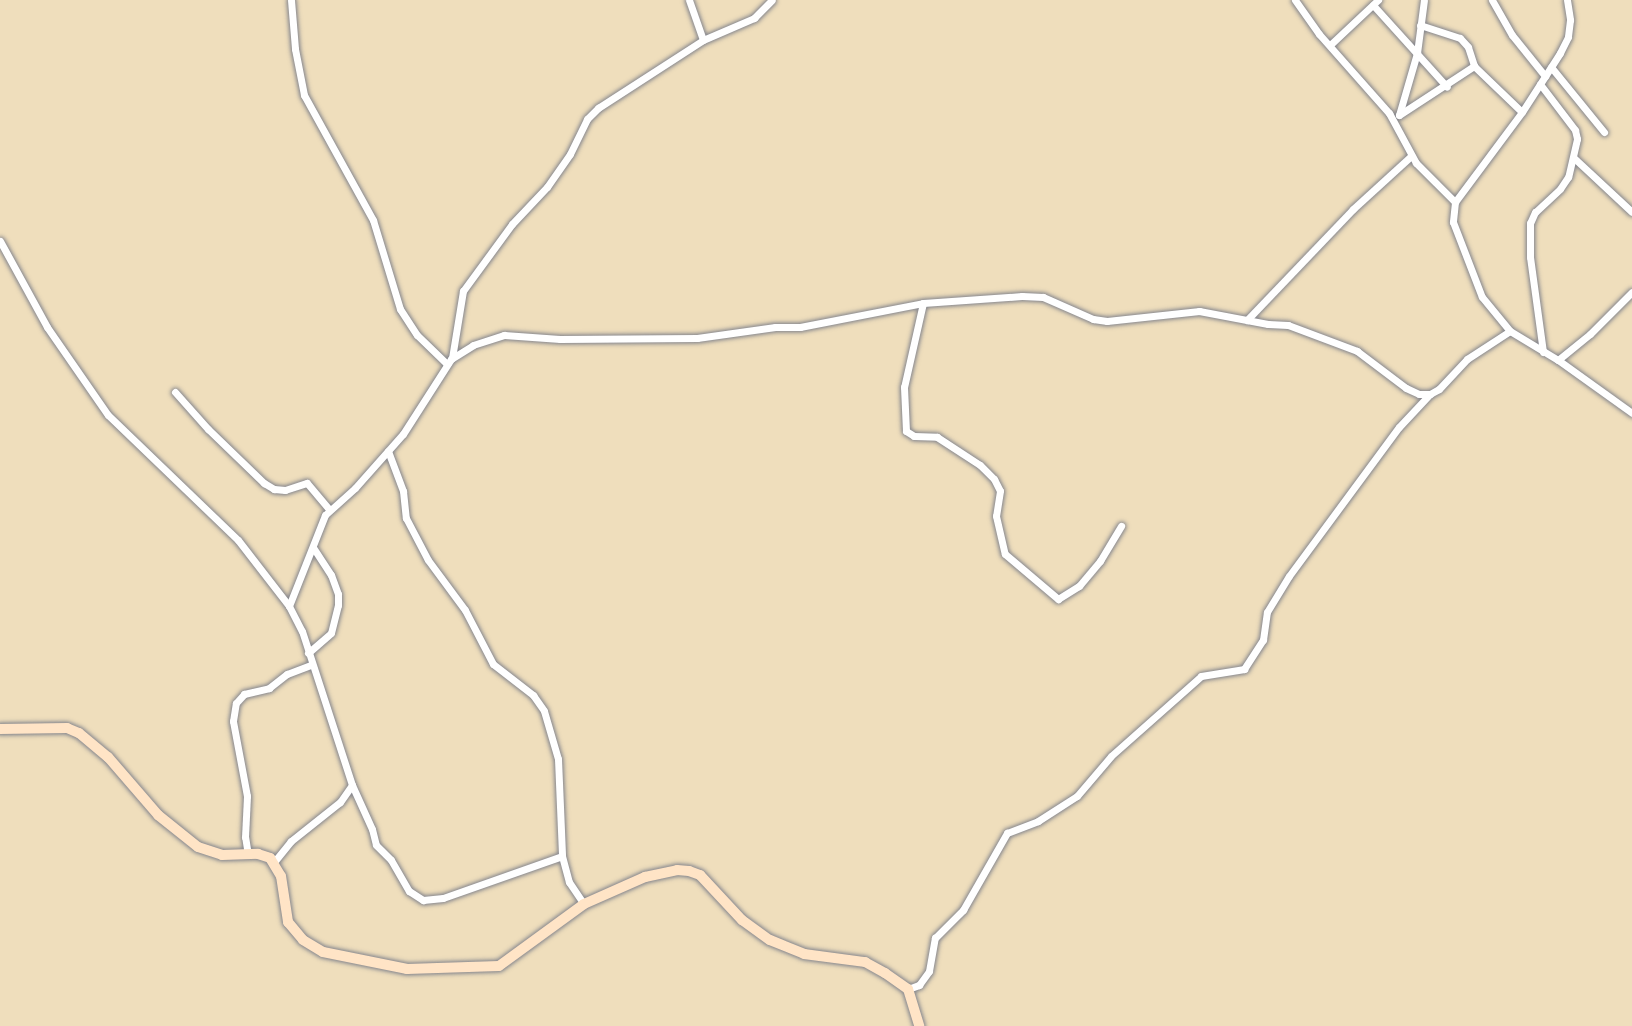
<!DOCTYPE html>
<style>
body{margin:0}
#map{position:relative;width:1632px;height:1026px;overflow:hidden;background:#efdebc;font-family:"Sorts Mill Goudy",serif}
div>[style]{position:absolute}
.roads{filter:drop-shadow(0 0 2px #85868d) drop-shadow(0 0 2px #85868d)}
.street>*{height:7px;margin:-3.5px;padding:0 3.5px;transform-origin:3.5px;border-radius:3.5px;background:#fff}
.secondary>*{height:10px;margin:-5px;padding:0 5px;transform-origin:5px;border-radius:5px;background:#ffe4c6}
span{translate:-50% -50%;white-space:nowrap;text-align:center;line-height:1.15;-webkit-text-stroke:5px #fcf5e5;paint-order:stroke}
</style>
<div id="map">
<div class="roads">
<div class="street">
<i style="left:291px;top:0;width:49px;rotate:85.3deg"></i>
<i style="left:295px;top:49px;width:47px;rotate:78.9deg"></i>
<i style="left:304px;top:95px;width:143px;rotate:61.1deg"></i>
<i style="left:373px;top:220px;width:93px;rotate:73.1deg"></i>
<i style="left:400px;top:309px;width:31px;rotate:57deg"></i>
<i style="left:417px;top:335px;width:42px;rotate:44deg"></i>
<i style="left:689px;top:0;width:42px;rotate:70.7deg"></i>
<i style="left:1295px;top:0;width:42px;rotate:54.8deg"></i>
<i style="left:1319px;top:34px;width:106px;rotate:48.5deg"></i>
<i style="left:1389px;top:113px;width:57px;rotate:61.6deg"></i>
<i style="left:1416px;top:163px;width:55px;rotate:45deg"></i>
<i style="left:1492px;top:0;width:40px;rotate:60.3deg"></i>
<i style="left:1512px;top:35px;width:53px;rotate:51.2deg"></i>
<i style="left:1567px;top:0;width:20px;rotate:81deg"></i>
<i style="left:1570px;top:20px;width:17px;rotate:97deg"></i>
<i style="left:1568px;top:37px;width:18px;rotate:117deg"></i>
<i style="left:1560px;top:53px;width:70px;rotate:122.8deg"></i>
<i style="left:1522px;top:112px;width:112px;rotate:126.7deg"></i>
<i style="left:1455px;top:202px;width:20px;rotate:96deg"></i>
<i style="left:1453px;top:222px;width:80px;rotate:68.9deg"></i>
<i style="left:1482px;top:297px;width:44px;rotate:50.5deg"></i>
<i style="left:1510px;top:331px;width:56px;rotate:31.1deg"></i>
<i style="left:1558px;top:360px;width:91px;rotate:35.6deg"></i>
<i style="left:1373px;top:5px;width:110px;rotate:47.9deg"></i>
<i style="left:1420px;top:25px;width:42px;rotate:18deg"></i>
<i style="left:1460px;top:38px;width:12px;rotate:48deg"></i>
<i style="left:1468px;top:47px;width:20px;rotate:72deg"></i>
<i style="left:1474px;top:66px;width:66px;rotate:43.8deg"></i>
<i style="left:1330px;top:45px;width:66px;rotate:-43.2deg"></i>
<i style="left:1551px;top:67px;width:84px;rotate:50.8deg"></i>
<i style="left:1540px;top:84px;width:58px;rotate:52.7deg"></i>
<i style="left:1575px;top:130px;width:9px;rotate:77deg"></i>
<i style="left:1577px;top:139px;width:39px;rotate:103deg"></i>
<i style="left:1568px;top:177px;width:14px;rotate:124deg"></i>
<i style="left:1560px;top:189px;width:34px;rotate:137deg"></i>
<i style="left:1535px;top:212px;width:12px;rotate:114deg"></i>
<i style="left:1530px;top:223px;width:34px;rotate:90deg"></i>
<i style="left:1530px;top:257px;width:96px;rotate:82.2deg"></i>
<i style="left:1399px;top:115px;width:65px;rotate:-73.8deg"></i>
<i style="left:1417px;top:53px;width:53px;rotate:-82.5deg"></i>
<i style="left:1399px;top:115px;width:90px;rotate:-33.2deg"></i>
<i style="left:1574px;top:158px;width:79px;rotate:43deg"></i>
<i style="left:0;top:241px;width:98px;rotate:61.3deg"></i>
<i style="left:47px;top:327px;width:107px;rotate:55.3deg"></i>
<i style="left:108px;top:415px;width:180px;rotate:43.9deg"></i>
<i style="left:238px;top:540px;width:83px;rotate:52.3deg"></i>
<i style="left:289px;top:606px;width:28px;rotate:63deg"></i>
<i style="left:302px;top:631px;width:162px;rotate:72deg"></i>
<i style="left:352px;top:785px;width:21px;rotate:125deg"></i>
<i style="left:340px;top:802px;width:63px;rotate:141.5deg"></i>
<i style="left:291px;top:841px;width:27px;rotate:129deg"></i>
<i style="left:923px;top:303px;width:86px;rotate:102.7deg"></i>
<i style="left:904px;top:387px;width:44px;rotate:87.4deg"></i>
<i style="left:906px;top:431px;width:9px;rotate:32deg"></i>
<i style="left:914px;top:436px;width:23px;rotate:2deg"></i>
<i style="left:937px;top:437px;width:51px;rotate:33.1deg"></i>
<i style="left:980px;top:465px;width:20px;rotate:45deg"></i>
<i style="left:994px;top:479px;width:13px;rotate:63deg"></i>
<i style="left:1000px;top:491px;width:25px;rotate:99deg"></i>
<i style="left:996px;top:516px;width:39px;rotate:77deg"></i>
<i style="left:1005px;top:554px;width:70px;rotate:40.3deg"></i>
<i style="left:1058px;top:599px;width:25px;rotate:-32deg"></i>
<i style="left:1079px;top:586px;width:33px;rotate:-50deg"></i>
<i style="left:1100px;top:561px;width:41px;rotate:-59deg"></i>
<i style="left:1247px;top:320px;width:153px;rotate:-46.3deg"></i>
<i style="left:1353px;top:209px;width:79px;rotate:-42.4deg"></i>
<i style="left:452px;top:358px;width:68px;rotate:-80.7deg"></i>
<i style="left:463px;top:291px;width:83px;rotate:-53.8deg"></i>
<i style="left:512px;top:224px;width:51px;rotate:-46.6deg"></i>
<i style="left:547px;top:187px;width:40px;rotate:-55.1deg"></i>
<i style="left:570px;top:154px;width:39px;rotate:-64deg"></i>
<i style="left:587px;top:119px;width:16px;rotate:-45deg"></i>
<i style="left:598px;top:108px;width:125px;rotate:-32.9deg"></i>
<i style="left:703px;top:40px;width:56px;rotate:-23.3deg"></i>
<i style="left:754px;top:18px;width:25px;rotate:-45deg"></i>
<i style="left:1558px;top:360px;width:41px;rotate:-39.1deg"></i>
<i style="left:1590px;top:334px;width:59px;rotate:-45deg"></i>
<i style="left:175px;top:392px;width:50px;rotate:48.3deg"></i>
<i style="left:208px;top:429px;width:78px;rotate:44deg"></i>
<i style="left:264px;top:483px;width:12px;rotate:31deg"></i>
<i style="left:274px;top:489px;width:11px;rotate:5deg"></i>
<i style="left:285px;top:490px;width:23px;rotate:-18deg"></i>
<i style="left:307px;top:483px;width:35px;rotate:50deg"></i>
<i style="left:388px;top:451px;width:43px;rotate:69.4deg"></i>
<i style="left:403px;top:491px;width:27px;rotate:84deg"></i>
<i style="left:406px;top:518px;width:47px;rotate:62.4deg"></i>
<i style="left:428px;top:560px;width:62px;rotate:53.5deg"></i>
<i style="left:465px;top:610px;width:61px;rotate:62.6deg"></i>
<i style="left:493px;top:664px;width:51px;rotate:37.8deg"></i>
<i style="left:533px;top:695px;width:19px;rotate:55deg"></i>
<i style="left:544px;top:711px;width:50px;rotate:73.7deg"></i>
<i style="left:558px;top:759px;width:97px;rotate:87.6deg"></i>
<i style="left:562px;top:856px;width:27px;rotate:75deg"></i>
<i style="left:569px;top:882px;width:27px;rotate:56deg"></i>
<i style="left:289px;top:606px;width:98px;rotate:-68.4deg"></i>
<i style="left:325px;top:515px;width:40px;rotate:-42deg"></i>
<i style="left:355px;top:488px;width:72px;rotate:-48.4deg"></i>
<i style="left:403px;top:434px;width:89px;rotate:-57.4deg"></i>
<i style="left:451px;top:359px;width:26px;rotate:-32deg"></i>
<i style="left:473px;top:345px;width:33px;rotate:-18deg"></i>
<i style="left:504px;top:335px;width:56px;rotate:4.1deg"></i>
<i style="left:560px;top:339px;width:137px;rotate:-0.4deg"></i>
<i style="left:697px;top:338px;width:79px;rotate:-8deg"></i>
<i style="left:775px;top:327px;width:25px"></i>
<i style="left:800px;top:327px;width:125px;rotate:-11deg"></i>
<i style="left:923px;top:303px;width:99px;rotate:-4deg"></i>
<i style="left:1022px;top:296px;width:21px;rotate:3deg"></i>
<i style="left:1043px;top:297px;width:55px;rotate:23.7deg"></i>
<i style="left:1093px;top:319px;width:14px;rotate:8deg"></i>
<i style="left:1107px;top:321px;width:93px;rotate:-6.2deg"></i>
<i style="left:1199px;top:311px;width:70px;rotate:10.7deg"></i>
<i style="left:1268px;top:324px;width:20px;rotate:3deg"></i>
<i style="left:1288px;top:325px;width:74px;rotate:20.6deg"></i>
<i style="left:1357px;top:351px;width:61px;rotate:37.1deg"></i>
<i style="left:1406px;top:388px;width:14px;rotate:25deg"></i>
<i style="left:1419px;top:394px;width:11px"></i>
<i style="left:1430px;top:394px;width:10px;rotate:-29deg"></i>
<i style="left:1439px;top:389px;width:41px;rotate:-47deg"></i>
<i style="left:1467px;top:359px;width:51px;rotate:-33.1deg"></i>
<i style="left:308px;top:653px;width:30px;rotate:-41deg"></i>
<i style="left:331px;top:633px;width:29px;rotate:-76deg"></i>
<i style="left:338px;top:605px;width:11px;rotate:-90deg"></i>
<i style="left:338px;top:594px;width:20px;rotate:-110deg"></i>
<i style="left:331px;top:575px;width:33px;rotate:-123deg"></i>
<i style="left:352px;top:785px;width:48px;rotate:65.6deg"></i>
<i style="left:372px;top:829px;width:16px;rotate:76deg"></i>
<i style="left:376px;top:845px;width:21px;rotate:45deg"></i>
<i style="left:391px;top:860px;width:36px;rotate:60deg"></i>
<i style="left:409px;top:891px;width:17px;rotate:33deg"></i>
<i style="left:423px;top:900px;width:20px;rotate:-6deg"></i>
<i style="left:443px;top:898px;width:126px;rotate:-19.4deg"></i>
<i style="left:248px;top:855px;width:18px;rotate:-99deg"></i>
<i style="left:245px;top:837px;width:41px;rotate:-87.2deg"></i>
<i style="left:247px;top:796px;width:76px;rotate:-100.6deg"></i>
<i style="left:233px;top:721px;width:18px;rotate:-81deg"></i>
<i style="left:236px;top:703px;width:12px;rotate:-48deg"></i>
<i style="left:244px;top:694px;width:26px;rotate:-13deg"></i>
<i style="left:269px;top:688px;width:23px;rotate:-38deg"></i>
<i style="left:287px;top:674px;width:26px;rotate:-21deg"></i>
<i style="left:908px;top:989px;width:12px;rotate:-20deg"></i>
<i style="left:919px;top:985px;width:17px;rotate:-54deg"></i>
<i style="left:929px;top:971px;width:34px;rotate:-80deg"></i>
<i style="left:935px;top:938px;width:40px;rotate:-45deg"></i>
<i style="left:963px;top:910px;width:89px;rotate:-60.3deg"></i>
<i style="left:1007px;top:833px;width:33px;rotate:-21deg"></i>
<i style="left:1038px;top:821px;width:46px;rotate:-32.7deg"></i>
<i style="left:1077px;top:796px;width:52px;rotate:-49.6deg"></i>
<i style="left:1111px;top:756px;width:120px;rotate:-41.6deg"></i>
<i style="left:1201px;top:676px;width:44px;rotate:-9.2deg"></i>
<i style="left:1244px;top:669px;width:35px;rotate:-57deg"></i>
<i style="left:1263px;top:640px;width:28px;rotate:-82deg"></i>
<i style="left:1267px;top:612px;width:42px;rotate:-58.6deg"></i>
<i style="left:1289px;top:576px;width:185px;rotate:-53.6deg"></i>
<i style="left:1399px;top:427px;width:45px;rotate:-46.8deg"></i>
</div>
<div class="secondary">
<i style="left:0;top:729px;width:67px;rotate:-0.9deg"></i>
<i style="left:67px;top:728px;width:13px;rotate:23deg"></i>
<i style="left:79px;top:733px;width:38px;rotate:40deg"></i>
<i style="left:108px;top:757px;width:77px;rotate:49.2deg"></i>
<i style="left:158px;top:815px;width:51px;rotate:38.7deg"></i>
<i style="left:198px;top:847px;width:25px;rotate:18deg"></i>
<i style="left:222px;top:855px;width:36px;rotate:-2deg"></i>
<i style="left:258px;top:854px;width:13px;rotate:18deg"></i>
<i style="left:270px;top:858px;width:21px;rotate:59deg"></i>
<i style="left:281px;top:876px;width:47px;rotate:81.3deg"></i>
<i style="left:288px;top:922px;width:23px;rotate:50deg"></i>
<i style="left:303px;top:940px;width:23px;rotate:31deg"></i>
<i style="left:323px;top:952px;width:86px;rotate:11.4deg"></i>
<i style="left:407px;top:969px;width:92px;rotate:-1.9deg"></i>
<i style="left:499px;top:966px;width:105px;rotate:-36.1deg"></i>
<i style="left:584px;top:904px;width:67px;rotate:-23.9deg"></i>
<i style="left:645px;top:877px;width:33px;rotate:-12deg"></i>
<i style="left:677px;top:870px;width:12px;rotate:5deg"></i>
<i style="left:689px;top:871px;width:12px;rotate:20deg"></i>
<i style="left:700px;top:875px;width:62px;rotate:47deg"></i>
<i style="left:742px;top:920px;width:34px;rotate:36deg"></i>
<i style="left:770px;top:940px;width:37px;rotate:22deg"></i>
<i style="left:804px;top:954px;width:62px;rotate:7.5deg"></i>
<i style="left:865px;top:962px;width:23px;rotate:29deg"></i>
<i style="left:885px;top:973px;width:28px;rotate:35deg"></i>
<i style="left:908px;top:989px;width:39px;rotate:73deg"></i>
</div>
</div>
</div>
